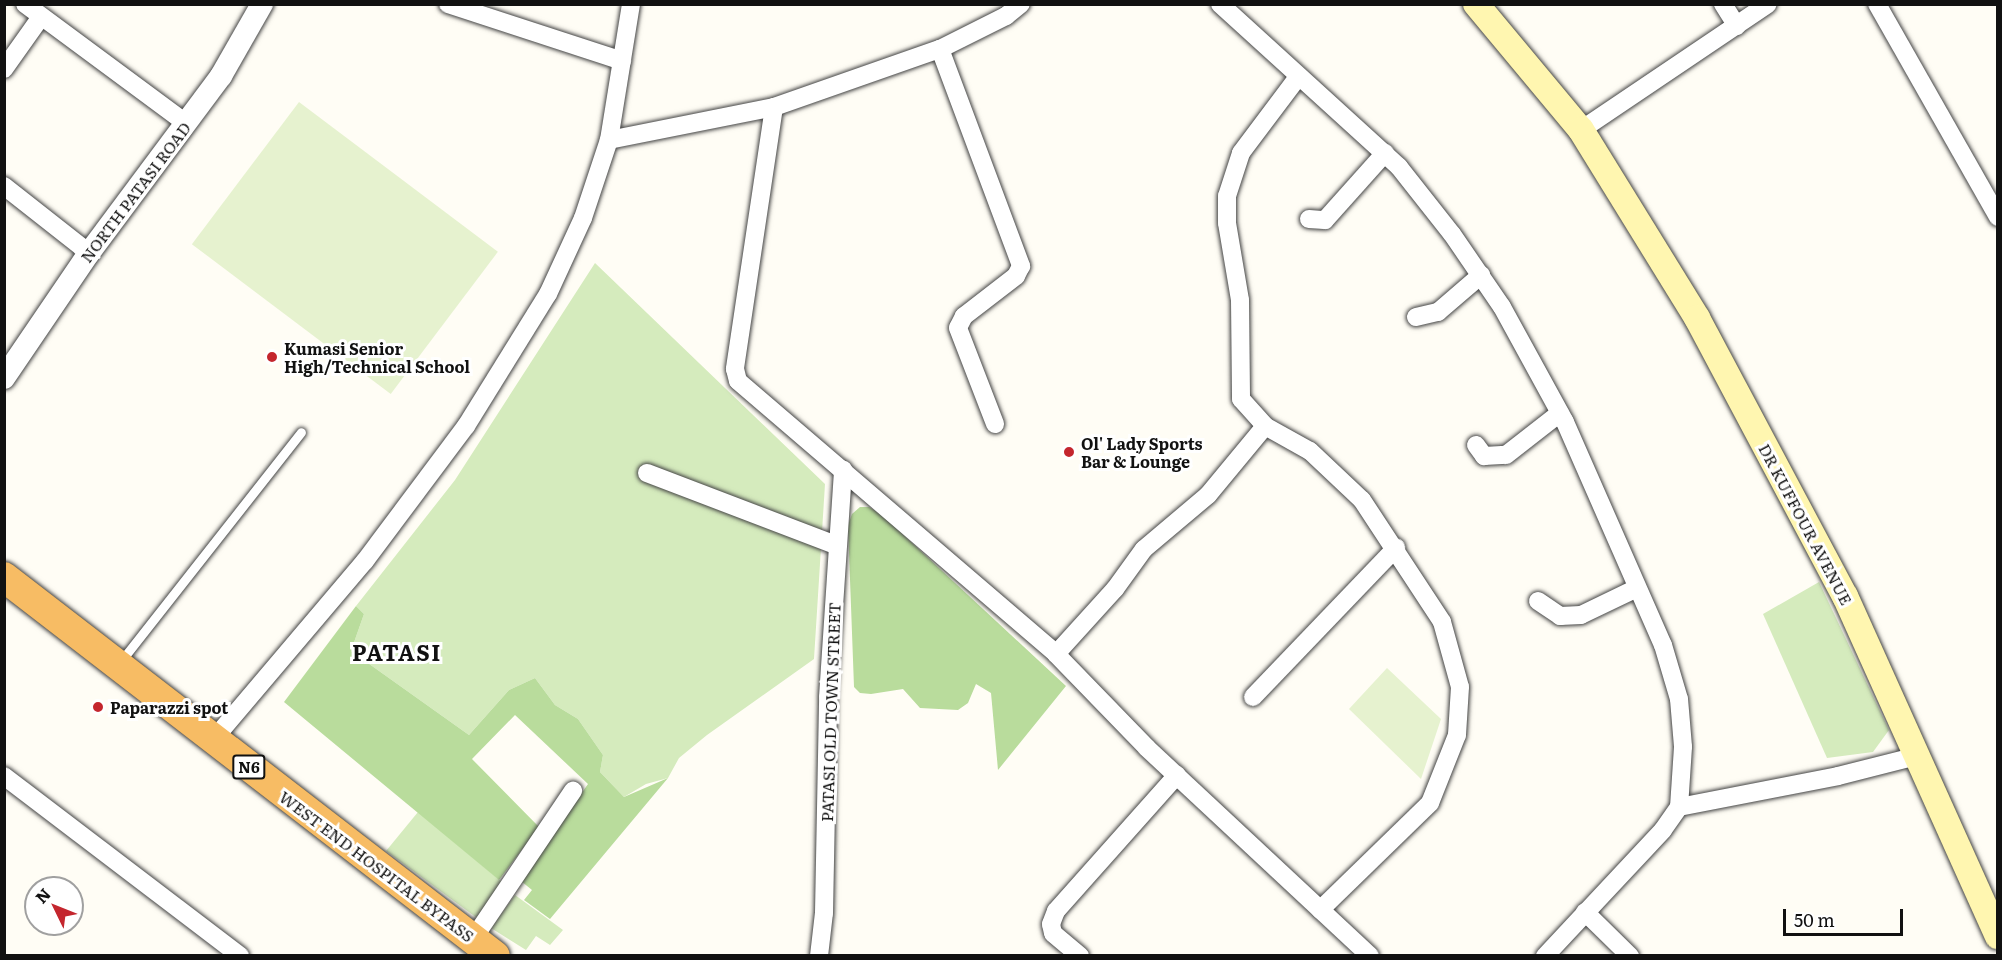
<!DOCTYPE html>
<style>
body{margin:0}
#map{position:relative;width:2002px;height:960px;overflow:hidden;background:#fffdf5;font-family:Literata,serif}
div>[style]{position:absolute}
.green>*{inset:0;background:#d5ebbd}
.forest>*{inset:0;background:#b9dc9c}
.pitch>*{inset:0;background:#e6f2cf;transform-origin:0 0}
.roads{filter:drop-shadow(0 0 2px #444) drop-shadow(0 0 2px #444)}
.service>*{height:9px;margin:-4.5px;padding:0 4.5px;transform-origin:4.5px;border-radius:4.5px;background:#fff}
.minor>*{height:18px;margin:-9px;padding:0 9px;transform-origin:9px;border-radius:9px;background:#fff}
.tertiary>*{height:22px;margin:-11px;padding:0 11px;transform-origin:11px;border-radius:11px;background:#fff}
.secondary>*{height:26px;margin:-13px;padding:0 13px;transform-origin:13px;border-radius:13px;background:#fff6b0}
.trunk>*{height:30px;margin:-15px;padding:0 15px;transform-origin:15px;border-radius:15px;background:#f7bc64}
.dots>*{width:16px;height:16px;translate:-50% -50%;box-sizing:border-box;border:3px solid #fff;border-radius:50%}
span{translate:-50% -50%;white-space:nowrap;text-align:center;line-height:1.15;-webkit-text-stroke:6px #fff;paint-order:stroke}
.shield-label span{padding:2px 4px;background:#fff;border:2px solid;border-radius:4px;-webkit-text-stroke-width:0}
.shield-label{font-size:15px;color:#111;font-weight:700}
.street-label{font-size:16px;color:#111}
.poi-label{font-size:16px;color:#111;font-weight:700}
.left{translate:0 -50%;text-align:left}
.district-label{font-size:22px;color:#111;font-weight:700;letter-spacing:1.5px}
.frame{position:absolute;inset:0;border:6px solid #111;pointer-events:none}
.north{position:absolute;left:24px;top:876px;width:60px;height:60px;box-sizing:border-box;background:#fff;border:2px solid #a0a0a0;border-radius:50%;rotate:313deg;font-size:16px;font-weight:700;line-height:24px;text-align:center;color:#111}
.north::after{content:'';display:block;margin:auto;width:21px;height:27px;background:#c4262e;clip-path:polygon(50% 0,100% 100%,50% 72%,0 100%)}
.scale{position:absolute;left:1783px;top:909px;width:120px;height:27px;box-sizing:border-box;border:3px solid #111;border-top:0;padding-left:8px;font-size:18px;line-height:21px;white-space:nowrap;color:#111;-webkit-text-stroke:4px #fff;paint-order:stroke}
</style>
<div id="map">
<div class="green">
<i style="clip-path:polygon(595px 263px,825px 484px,814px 659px,707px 735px,679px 758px,668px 778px,646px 784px,624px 797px,600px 772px,603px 755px,578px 719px,555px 705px,535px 678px,509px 690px,469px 735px,351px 651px,364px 614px,356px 606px,455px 480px)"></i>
<i style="clip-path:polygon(1819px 582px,1889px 730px,1873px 752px,1827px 758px,1763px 614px)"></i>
<i style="clip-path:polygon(418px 812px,502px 882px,477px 918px,386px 851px)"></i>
<i style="clip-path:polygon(515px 895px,563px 930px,550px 945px,536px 936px,526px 950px,491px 928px)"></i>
</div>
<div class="forest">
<i style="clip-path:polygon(860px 507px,869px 507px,882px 515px,1066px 686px,998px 770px,991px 693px,976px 684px,968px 703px,958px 710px,920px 708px,903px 689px,871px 694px,860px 693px,854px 687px,848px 525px,852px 514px)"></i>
<i style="clip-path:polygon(356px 606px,364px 614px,351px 651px,469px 735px,509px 690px,535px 678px,555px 705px,578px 719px,603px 755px,600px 772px,624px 797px,668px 778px,550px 919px,524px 900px,532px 890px,521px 881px,588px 784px,515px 715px,472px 759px,539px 827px,499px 880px,284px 702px)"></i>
</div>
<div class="pitch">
<i style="left:299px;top:102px;width:249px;height:178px;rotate:37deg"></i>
<i style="clip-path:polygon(1387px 668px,1441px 719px,1421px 779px,1349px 709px)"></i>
</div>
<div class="roads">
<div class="service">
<i style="left:121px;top:661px;width:291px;rotate:-51.8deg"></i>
</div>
<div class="minor">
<i style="left:25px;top:4px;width:200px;rotate:36.5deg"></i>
<i style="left:448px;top:4px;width:183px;rotate:18.1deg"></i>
<i style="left:1220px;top:4px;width:242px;rotate:42.3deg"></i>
<i style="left:1399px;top:167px;width:85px;rotate:51.7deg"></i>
<i style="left:1452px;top:234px;width:88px;rotate:55.6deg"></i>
<i style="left:1502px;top:307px;width:131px;rotate:61.3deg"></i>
<i style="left:1565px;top:422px;width:244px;rotate:66.3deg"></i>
<i style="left:1663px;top:645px;width:56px;rotate:73.5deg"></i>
<i style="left:1679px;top:699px;width:48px;rotate:85.2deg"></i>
<i style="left:1683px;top:747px;width:60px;rotate:93.8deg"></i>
<i style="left:1679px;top:807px;width:28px;rotate:125deg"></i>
<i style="left:1663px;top:830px;width:173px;rotate:133.1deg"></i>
<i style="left:1723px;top:4px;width:26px;rotate:58deg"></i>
<i style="left:1877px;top:4px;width:245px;rotate:60.4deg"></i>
<i style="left:940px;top:49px;width:232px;rotate:69.5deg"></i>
<i style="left:1021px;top:266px;width:11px;rotate:117deg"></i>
<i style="left:1016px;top:276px;width:66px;rotate:142.4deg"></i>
<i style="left:964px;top:316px;width:13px;rotate:117deg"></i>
<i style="left:958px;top:328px;width:103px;rotate:68.9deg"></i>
<i style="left:4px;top:69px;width:64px;rotate:-54.6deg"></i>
<i style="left:1298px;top:77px;width:95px;rotate:126.9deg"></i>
<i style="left:1241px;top:153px;width:45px;rotate:108deg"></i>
<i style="left:1227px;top:196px;width:27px;rotate:90deg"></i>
<i style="left:1227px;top:223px;width:78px;rotate:80.4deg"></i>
<i style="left:1240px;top:300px;width:99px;rotate:89.4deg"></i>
<i style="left:1241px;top:399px;width:36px;rotate:48deg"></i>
<i style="left:1265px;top:426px;width:51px;rotate:29.1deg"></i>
<i style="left:1310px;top:451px;width:71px;rotate:43.3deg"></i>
<i style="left:1362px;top:500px;width:146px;rotate:56.7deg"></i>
<i style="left:1442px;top:622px;width:67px;rotate:74.5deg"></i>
<i style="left:1460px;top:687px;width:48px;rotate:93.6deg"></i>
<i style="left:1457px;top:735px;width:73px;rotate:111.7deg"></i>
<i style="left:1430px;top:803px;width:153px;rotate:135.8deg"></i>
<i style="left:774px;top:107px;width:265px;rotate:98.5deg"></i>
<i style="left:735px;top:369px;width:12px;rotate:76deg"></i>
<i style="left:738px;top:381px;width:419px;rotate:40.6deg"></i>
<i style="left:1056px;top:654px;width:131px;rotate:45.9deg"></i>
<i style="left:1147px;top:748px;width:305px;rotate:43deg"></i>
<i style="left:1581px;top:130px;width:225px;rotate:-34deg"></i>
<i style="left:609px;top:140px;width:168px;rotate:-11.3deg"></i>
<i style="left:774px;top:107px;width:176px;rotate:-19.3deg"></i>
<i style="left:940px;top:49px;width:74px;rotate:-26.6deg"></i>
<i style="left:1006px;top:16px;width:19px;rotate:-39deg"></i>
<i style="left:4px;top:186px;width:108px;rotate:38.2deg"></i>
<i style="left:1309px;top:219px;width:16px;rotate:4deg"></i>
<i style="left:1325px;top:220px;width:90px;rotate:-48.2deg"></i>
<i style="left:1416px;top:317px;width:23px;rotate:-13deg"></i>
<i style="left:1438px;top:312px;width:57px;rotate:-40.7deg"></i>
<i style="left:1476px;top:445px;width:14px;rotate:54deg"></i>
<i style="left:1484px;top:456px;width:22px;rotate:-3deg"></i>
<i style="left:1506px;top:455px;width:68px;rotate:-37.9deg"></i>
<i style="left:647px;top:473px;width:204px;rotate:20.9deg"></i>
<i style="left:1538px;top:601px;width:27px;rotate:34deg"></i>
<i style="left:1560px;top:616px;width:21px;rotate:-3deg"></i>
<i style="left:1581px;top:615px;width:62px;rotate:-25.7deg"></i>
<i style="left:1056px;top:654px;width:88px;rotate:-47.8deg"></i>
<i style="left:1115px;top:589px;width:49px;rotate:-54.1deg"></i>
<i style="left:1144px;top:549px;width:84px;rotate:-40.2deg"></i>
<i style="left:1208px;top:495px;width:89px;rotate:-50.4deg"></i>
<i style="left:1253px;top:697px;width:207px;rotate:-46.2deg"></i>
<i style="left:213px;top:740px;width:235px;rotate:-49.7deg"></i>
<i style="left:365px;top:561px;width:169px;rotate:-53.2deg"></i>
<i style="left:466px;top:426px;width:155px;rotate:-58.2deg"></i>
<i style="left:548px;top:294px;width:84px;rotate:-65.3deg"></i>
<i style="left:583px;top:218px;width:82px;rotate:-71.6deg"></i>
<i style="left:609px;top:140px;width:138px;rotate:-80.8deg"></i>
<i style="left:4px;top:776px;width:297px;rotate:37.3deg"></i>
<i style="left:1679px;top:807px;width:162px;rotate:-11deg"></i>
<i style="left:1838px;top:776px;width:81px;rotate:-14.2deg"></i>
<i style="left:1585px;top:912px;width:63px;rotate:44.4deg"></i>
<i style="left:473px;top:939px;width:179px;rotate:-56deg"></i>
<i style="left:819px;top:956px;width:43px;rotate:-83.4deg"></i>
<i style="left:824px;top:913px;width:216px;rotate:-88.9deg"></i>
<i style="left:828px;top:697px;width:228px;rotate:-86.2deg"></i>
<i style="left:1080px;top:956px;width:35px;rotate:-140deg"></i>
<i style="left:1053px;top:933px;width:9px;rotate:-103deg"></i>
<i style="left:1051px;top:924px;width:14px;rotate:-69deg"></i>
<i style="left:1056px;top:911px;width:182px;rotate:-48.3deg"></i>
</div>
<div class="tertiary">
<i style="left:4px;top:378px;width:151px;rotate:-55.8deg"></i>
<i style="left:89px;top:253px;width:221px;rotate:-53.3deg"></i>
<i style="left:221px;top:76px;width:83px;rotate:-60.3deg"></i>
</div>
<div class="secondary">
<i style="left:1476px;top:4px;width:164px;rotate:50.2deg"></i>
<i style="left:1581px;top:130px;width:221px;rotate:58.3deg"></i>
<i style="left:1697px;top:318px;width:315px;rotate:62deg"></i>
<i style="left:1845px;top:596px;width:373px;rotate:65.8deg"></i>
</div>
<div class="trunk">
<i style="left:4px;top:577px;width:620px;rotate:37.66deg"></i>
</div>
</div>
<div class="dots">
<i style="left:272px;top:357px;background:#c4262e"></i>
<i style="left:1069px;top:452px;background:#c4262e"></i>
<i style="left:98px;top:707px;background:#c4262e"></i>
</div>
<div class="shield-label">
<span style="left:249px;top:767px">N6</span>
</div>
<div class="street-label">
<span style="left:135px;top:192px;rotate:-53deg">NORTH PATASI ROAD</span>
<span style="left:1806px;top:524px;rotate:62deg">DR KUFFOUR AVENUE</span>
<span style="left:830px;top:712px;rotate:-88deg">PATASI OLD TOWN STREET</span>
<span style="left:377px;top:866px;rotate:37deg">WEST END HOSPITAL BYPASS</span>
</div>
<div class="poi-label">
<span class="left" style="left:284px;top:357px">Kumasi Senior<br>High/Technical School</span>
<span class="left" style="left:1081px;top:452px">Ol' Lady Sports<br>Bar &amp; Lounge</span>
<span class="left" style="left:110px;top:707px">Paparazzi spot</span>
</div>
<div class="district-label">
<span style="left:397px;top:652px">PATASI</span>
</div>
<div class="frame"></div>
<div class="north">N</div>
<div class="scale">50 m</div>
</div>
